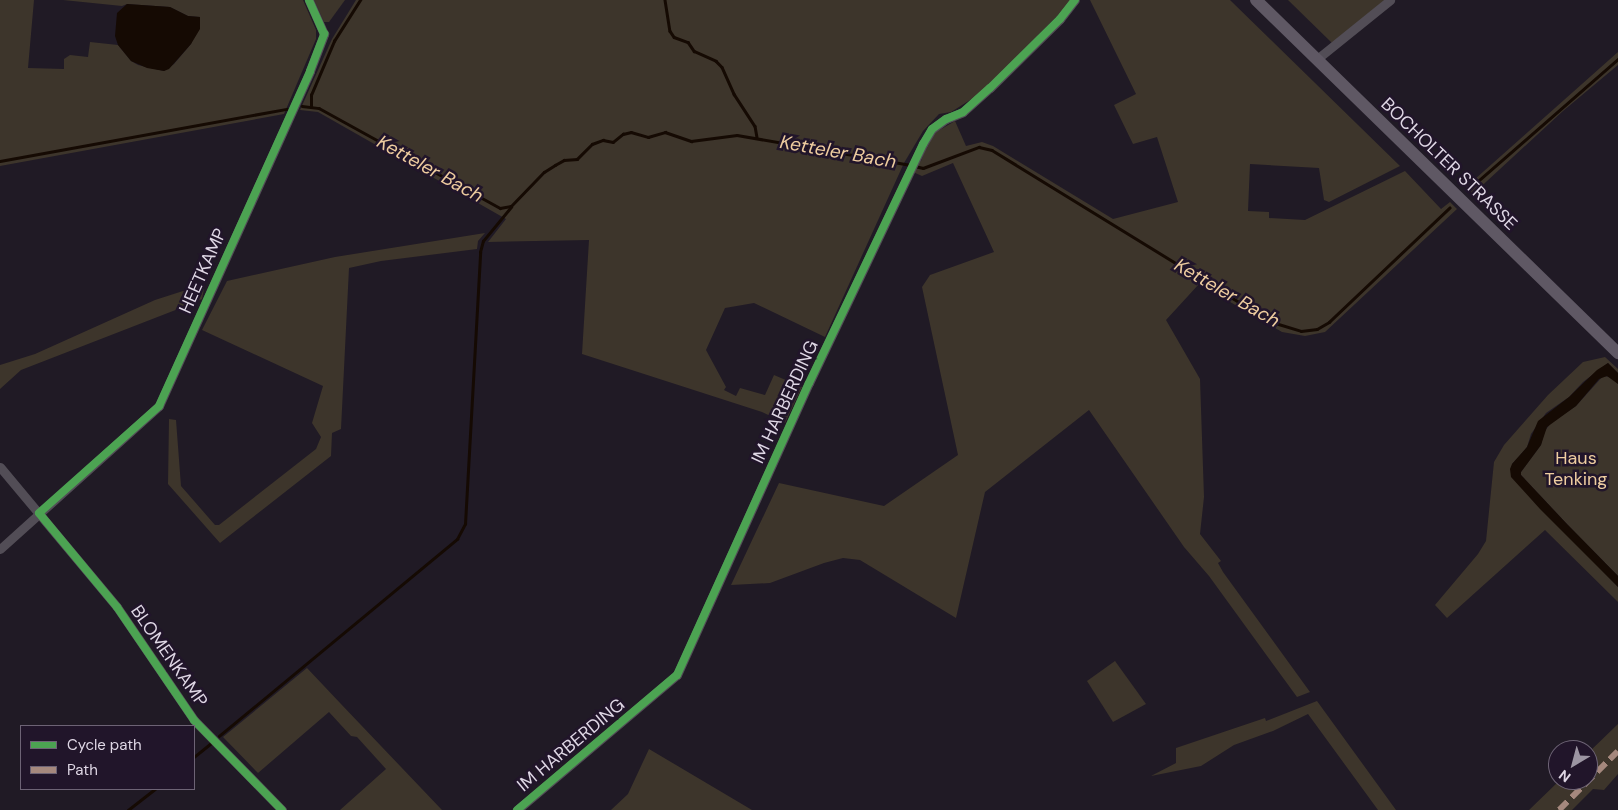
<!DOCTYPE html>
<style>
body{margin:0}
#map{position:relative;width:1618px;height:810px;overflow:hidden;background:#201a25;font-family:"DM Sans",sans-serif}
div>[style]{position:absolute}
.green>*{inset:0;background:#3d352b}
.water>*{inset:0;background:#150a03}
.stream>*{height:2.5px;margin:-1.25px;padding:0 1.25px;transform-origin:1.25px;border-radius:1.25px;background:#150a03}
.minor>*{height:9px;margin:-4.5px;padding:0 4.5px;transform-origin:4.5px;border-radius:4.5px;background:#524d56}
.secondary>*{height:12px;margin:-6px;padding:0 6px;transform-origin:6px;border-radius:6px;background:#5f5864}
.quiet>*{height:6px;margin-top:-3px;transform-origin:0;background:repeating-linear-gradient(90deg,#a5887d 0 12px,transparent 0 18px)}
.cycleway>*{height:8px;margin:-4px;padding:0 4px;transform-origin:4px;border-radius:4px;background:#4ca352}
span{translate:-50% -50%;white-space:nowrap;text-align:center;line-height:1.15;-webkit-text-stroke:5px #21152a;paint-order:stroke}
.street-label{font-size:18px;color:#dfd7e5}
.park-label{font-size:18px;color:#eecda0}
.water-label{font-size:19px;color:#eecc9f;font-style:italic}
.legend{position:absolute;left:20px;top:725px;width:175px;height:65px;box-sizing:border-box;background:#21152a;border:1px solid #6d6375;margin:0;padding:6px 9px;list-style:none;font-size:15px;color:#dfd7e5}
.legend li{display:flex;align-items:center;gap:10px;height:25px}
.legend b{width:25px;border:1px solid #6d6375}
.north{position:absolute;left:1548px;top:740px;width:50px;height:50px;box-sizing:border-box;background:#21152a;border:1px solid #6d6375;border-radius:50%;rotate:217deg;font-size:14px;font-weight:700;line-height:20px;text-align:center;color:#dfd7e5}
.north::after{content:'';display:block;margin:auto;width:18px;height:22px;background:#9c95a2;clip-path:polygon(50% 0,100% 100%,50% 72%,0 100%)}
</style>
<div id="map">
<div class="green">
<i style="clip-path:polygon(0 0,34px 0,28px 68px,64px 69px,64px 59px,70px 55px,88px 57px,90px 42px,118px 45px,131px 61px,138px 65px,164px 71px,174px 64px,191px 44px,200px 17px,188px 16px,170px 7px,127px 4px,122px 6px,63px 0,303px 0,316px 30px,316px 39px,284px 114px,0 166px)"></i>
<i style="clip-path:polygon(314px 0,345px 0,329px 22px,324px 22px)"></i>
<i style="clip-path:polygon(356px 0,1071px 0,1063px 10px,978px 95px,951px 112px,939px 114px,923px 131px,904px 163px,825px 337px,754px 303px,725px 308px,706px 350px,726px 387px,724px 390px,736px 396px,740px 388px,765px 395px,774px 375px,802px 387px,785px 423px,762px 412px,582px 354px,589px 240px,488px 242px,506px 219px,318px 112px,300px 110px,332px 39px)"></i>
<i style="clip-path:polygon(1090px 0,1230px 0,1400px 166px,1329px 202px,1324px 200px,1319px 168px,1250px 164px,1248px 211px,1269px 212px,1269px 218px,1305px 220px,1405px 171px,1441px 209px,1450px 202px,1457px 209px,1325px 332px,1305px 336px,1282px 332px,1199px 284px,1166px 320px,1200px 379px,1204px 497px,1200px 534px,1221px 561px,1218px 563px,1223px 572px,1310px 692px,1297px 697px,1209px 576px,1184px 547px,1089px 410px,985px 492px,956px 618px,860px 560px,843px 558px,824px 563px,770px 583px,731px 585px,779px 483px,884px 506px,958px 455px,922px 287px,930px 275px,994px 252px,953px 163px,922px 176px,913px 172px,919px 162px,921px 161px,926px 147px,936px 132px,955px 121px,966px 146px,982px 142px,993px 146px,1113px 219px,1178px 202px,1157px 137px,1133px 144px,1114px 105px,1136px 94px)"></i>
<i style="clip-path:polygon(1288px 0,1385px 0,1332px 43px)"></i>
<i style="clip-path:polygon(1618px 52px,1618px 65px,1563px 111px,1473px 194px,1466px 187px)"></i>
<i style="clip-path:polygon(485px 233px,478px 241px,477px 249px,381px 261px,349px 268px,341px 429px,332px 433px,331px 456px,220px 543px,168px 484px,169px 419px,176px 420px,181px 486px,215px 525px,219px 525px,316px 449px,321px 437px,312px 423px,323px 386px,202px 330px,227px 281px,335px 257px)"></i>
<i style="clip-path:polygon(204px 289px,202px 299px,191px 304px,21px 370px,0 389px,0 365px,35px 354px,155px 300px,183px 291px)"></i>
<i style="clip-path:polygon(1605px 357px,1618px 369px,1618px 373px,1608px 363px,1583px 382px,1569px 397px,1546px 413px,1531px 434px,1527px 447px,1512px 464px,1512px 477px,1618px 587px,1618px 602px,1545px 530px,1447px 618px,1435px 605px,1478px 554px,1486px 541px,1494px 462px,1504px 445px,1548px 395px,1583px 362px)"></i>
<i style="clip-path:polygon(1603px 376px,1611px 377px,1618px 384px,1618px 576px,1566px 523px,1521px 475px,1521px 472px,1541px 445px,1544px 432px,1551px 423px,1576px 406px)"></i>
<i style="clip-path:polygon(1115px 661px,1146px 704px,1113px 722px,1087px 681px)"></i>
<i style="clip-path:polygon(307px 668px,341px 704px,442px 810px,340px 810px,386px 769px,357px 737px,351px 736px,329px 712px,258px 773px,223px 737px)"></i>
<i style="clip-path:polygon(1317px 701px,1396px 810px,1378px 810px,1308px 714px,1273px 731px,1234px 745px,1201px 766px,1151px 776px,1176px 763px,1176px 748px,1265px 718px,1266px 721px)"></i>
<i style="clip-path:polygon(1618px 724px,1618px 774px,1604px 790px,1593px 789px,1572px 810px,1529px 810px,1560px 780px,1588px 780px,1588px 753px)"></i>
<i style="clip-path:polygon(649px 749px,752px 810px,611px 810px,628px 794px)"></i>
</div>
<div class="water">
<i style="clip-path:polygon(127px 4px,170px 7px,188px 16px,200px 17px,200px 29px,191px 44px,169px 69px,164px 71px,147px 68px,131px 61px,118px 45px,115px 36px,117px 13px)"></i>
<i style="clip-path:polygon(1608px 363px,1618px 373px,1618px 384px,1607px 376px,1599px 379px,1576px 406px,1547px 427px,1541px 445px,1521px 472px,1521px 475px,1566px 523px,1618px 576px,1618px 587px,1540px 509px,1511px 477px,1510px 469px,1512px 464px,1527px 447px,1538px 421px,1569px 397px,1597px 370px)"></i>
</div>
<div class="stream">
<i style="left:665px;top:0;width:31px;rotate:81deg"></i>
<i style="left:670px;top:31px;width:7px;rotate:56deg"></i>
<i style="left:674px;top:37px;width:15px;rotate:20deg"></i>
<i style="left:688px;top:42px;width:11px;rotate:56deg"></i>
<i style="left:694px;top:51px;width:24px;rotate:24deg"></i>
<i style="left:716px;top:61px;width:8px;rotate:45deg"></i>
<i style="left:722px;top:67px;width:30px;rotate:66deg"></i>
<i style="left:734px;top:94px;width:38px;rotate:57deg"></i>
<i style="left:755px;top:126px;width:11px;rotate:80deg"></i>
<i style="left:302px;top:106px;width:17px;rotate:7deg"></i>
<i style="left:319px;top:108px;width:207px;rotate:28.9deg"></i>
<i style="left:500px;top:208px;width:11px;rotate:-10deg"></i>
<i style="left:511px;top:206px;width:47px;rotate:-45.9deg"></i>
<i style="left:544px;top:172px;width:13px;rotate:-32deg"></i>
<i style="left:555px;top:165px;width:10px;rotate:-29deg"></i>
<i style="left:564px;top:160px;width:13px;rotate:-4deg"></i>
<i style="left:577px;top:159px;width:21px;rotate:-45deg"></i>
<i style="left:592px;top:144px;width:12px;rotate:-20deg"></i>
<i style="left:603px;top:140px;width:10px;rotate:11deg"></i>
<i style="left:613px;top:142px;width:13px;rotate:-39deg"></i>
<i style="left:623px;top:134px;width:8px;rotate:-14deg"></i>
<i style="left:631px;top:132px;width:18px;rotate:16deg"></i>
<i style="left:648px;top:137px;width:18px;rotate:-16deg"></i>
<i style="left:665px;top:132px;width:28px;rotate:19deg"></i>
<i style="left:691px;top:141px;width:46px;rotate:-7.4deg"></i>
<i style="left:737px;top:135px;width:176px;rotate:9.8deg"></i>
<i style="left:311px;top:106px;width:11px;rotate:-90deg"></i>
<i style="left:311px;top:95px;width:59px;rotate:-66.9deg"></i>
<i style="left:334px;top:41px;width:49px;rotate:-57.6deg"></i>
<i style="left:0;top:161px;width:291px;rotate:-10.3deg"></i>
<i style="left:915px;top:166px;width:8px;rotate:14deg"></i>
<i style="left:923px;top:168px;width:60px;rotate:-20.6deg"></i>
<i style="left:979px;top:147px;width:13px;rotate:13deg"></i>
<i style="left:992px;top:150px;width:329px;rotate:31.6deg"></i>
<i style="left:1272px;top:322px;width:30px;rotate:17deg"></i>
<i style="left:1301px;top:331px;width:16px;rotate:-7deg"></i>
<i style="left:1317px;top:329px;width:14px;rotate:-30deg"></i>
<i style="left:1329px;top:322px;width:166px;rotate:-43.5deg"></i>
<i style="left:1470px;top:188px;width:196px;rotate:-41.1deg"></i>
<i style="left:219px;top:736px;width:309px;rotate:-39.6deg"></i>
<i style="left:457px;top:539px;width:17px;rotate:-62deg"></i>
<i style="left:465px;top:524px;width:272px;rotate:-86.8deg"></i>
<i style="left:480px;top:252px;width:11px;rotate:-75deg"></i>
<i style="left:483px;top:241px;width:44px;rotate:-50.5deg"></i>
<i style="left:194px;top:757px;width:22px;rotate:-39deg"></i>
<i style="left:128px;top:810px;width:34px;rotate:-38deg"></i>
</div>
<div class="minor">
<i style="left:1317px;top:59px;width:94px;rotate:-38.9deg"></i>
<i style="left:0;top:467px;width:182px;rotate:50.1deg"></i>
<i style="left:117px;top:607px;width:137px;rotate:55.7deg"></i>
<i style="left:194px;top:720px;width:126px;rotate:45.6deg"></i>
<i style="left:0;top:549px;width:214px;rotate:-42deg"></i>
<i style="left:159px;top:406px;width:367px;rotate:-65.7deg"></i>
<i style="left:310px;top:71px;width:40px;rotate:-69deg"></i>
<i style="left:324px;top:34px;width:37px;rotate:-114deg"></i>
<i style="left:517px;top:810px;width:209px;rotate:-40.2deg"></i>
<i style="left:677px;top:675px;width:320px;rotate:-65.7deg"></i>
<i style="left:809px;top:383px;width:265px;rotate:-64.5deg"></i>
<i style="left:923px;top:144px;width:17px;rotate:-59deg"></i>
<i style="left:932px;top:129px;width:17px;rotate:-36deg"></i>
<i style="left:946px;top:119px;width:18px;rotate:-22deg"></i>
<i style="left:963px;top:112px;width:36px;rotate:-42deg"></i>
<i style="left:990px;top:88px;width:98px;rotate:-44.6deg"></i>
<i style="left:1060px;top:19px;width:24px;rotate:-52deg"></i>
</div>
<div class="secondary">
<i style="left:1256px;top:0;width:506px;rotate:44.28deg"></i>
</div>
<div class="quiet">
<i style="left:1559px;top:810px;width:83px;rotate:-45deg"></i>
</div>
<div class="cycleway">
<i style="left:282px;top:810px;width:126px;rotate:-134.4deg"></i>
<i style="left:194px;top:720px;width:137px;rotate:-124.3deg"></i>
<i style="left:117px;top:607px;width:122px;rotate:-129.7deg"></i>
<i style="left:39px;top:513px;width:161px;rotate:-41.7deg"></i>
<i style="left:159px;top:406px;width:367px;rotate:-65.7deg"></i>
<i style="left:310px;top:71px;width:40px;rotate:-69deg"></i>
<i style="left:324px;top:34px;width:37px;rotate:-114deg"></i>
<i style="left:517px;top:810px;width:209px;rotate:-40.2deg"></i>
<i style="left:677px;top:675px;width:320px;rotate:-65.7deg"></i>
<i style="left:809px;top:383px;width:265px;rotate:-64.5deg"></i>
<i style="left:923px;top:144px;width:17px;rotate:-59deg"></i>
<i style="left:932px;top:129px;width:17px;rotate:-36deg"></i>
<i style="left:946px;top:119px;width:18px;rotate:-22deg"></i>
<i style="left:963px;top:112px;width:36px;rotate:-42deg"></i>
<i style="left:990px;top:88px;width:98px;rotate:-44.6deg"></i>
<i style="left:1060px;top:19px;width:24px;rotate:-52deg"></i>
</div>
<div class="street-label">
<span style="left:1449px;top:164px;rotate:44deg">BOCHOLTER STRASSE</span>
<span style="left:203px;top:271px;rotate:-66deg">HEETKAMP</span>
<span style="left:785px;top:402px;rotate:-65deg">IM HARBERDING</span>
<span style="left:169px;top:656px;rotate:55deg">BLOMENKAMP</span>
<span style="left:571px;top:745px;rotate:-40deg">IM HARBERDING</span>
</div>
<div class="park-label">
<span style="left:1576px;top:469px">Haus<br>Tenking</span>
</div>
<div class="water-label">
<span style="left:838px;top:152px;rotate:10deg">Ketteler Bach</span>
<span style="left:430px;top:169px;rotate:29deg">Ketteler Bach</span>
<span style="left:1227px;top:293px;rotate:30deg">Ketteler Bach</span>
</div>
<ul class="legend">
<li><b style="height:6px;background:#4ca352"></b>Cycle path</li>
<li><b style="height:6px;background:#a5887d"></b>Path</li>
</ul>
<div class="north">N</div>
</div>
